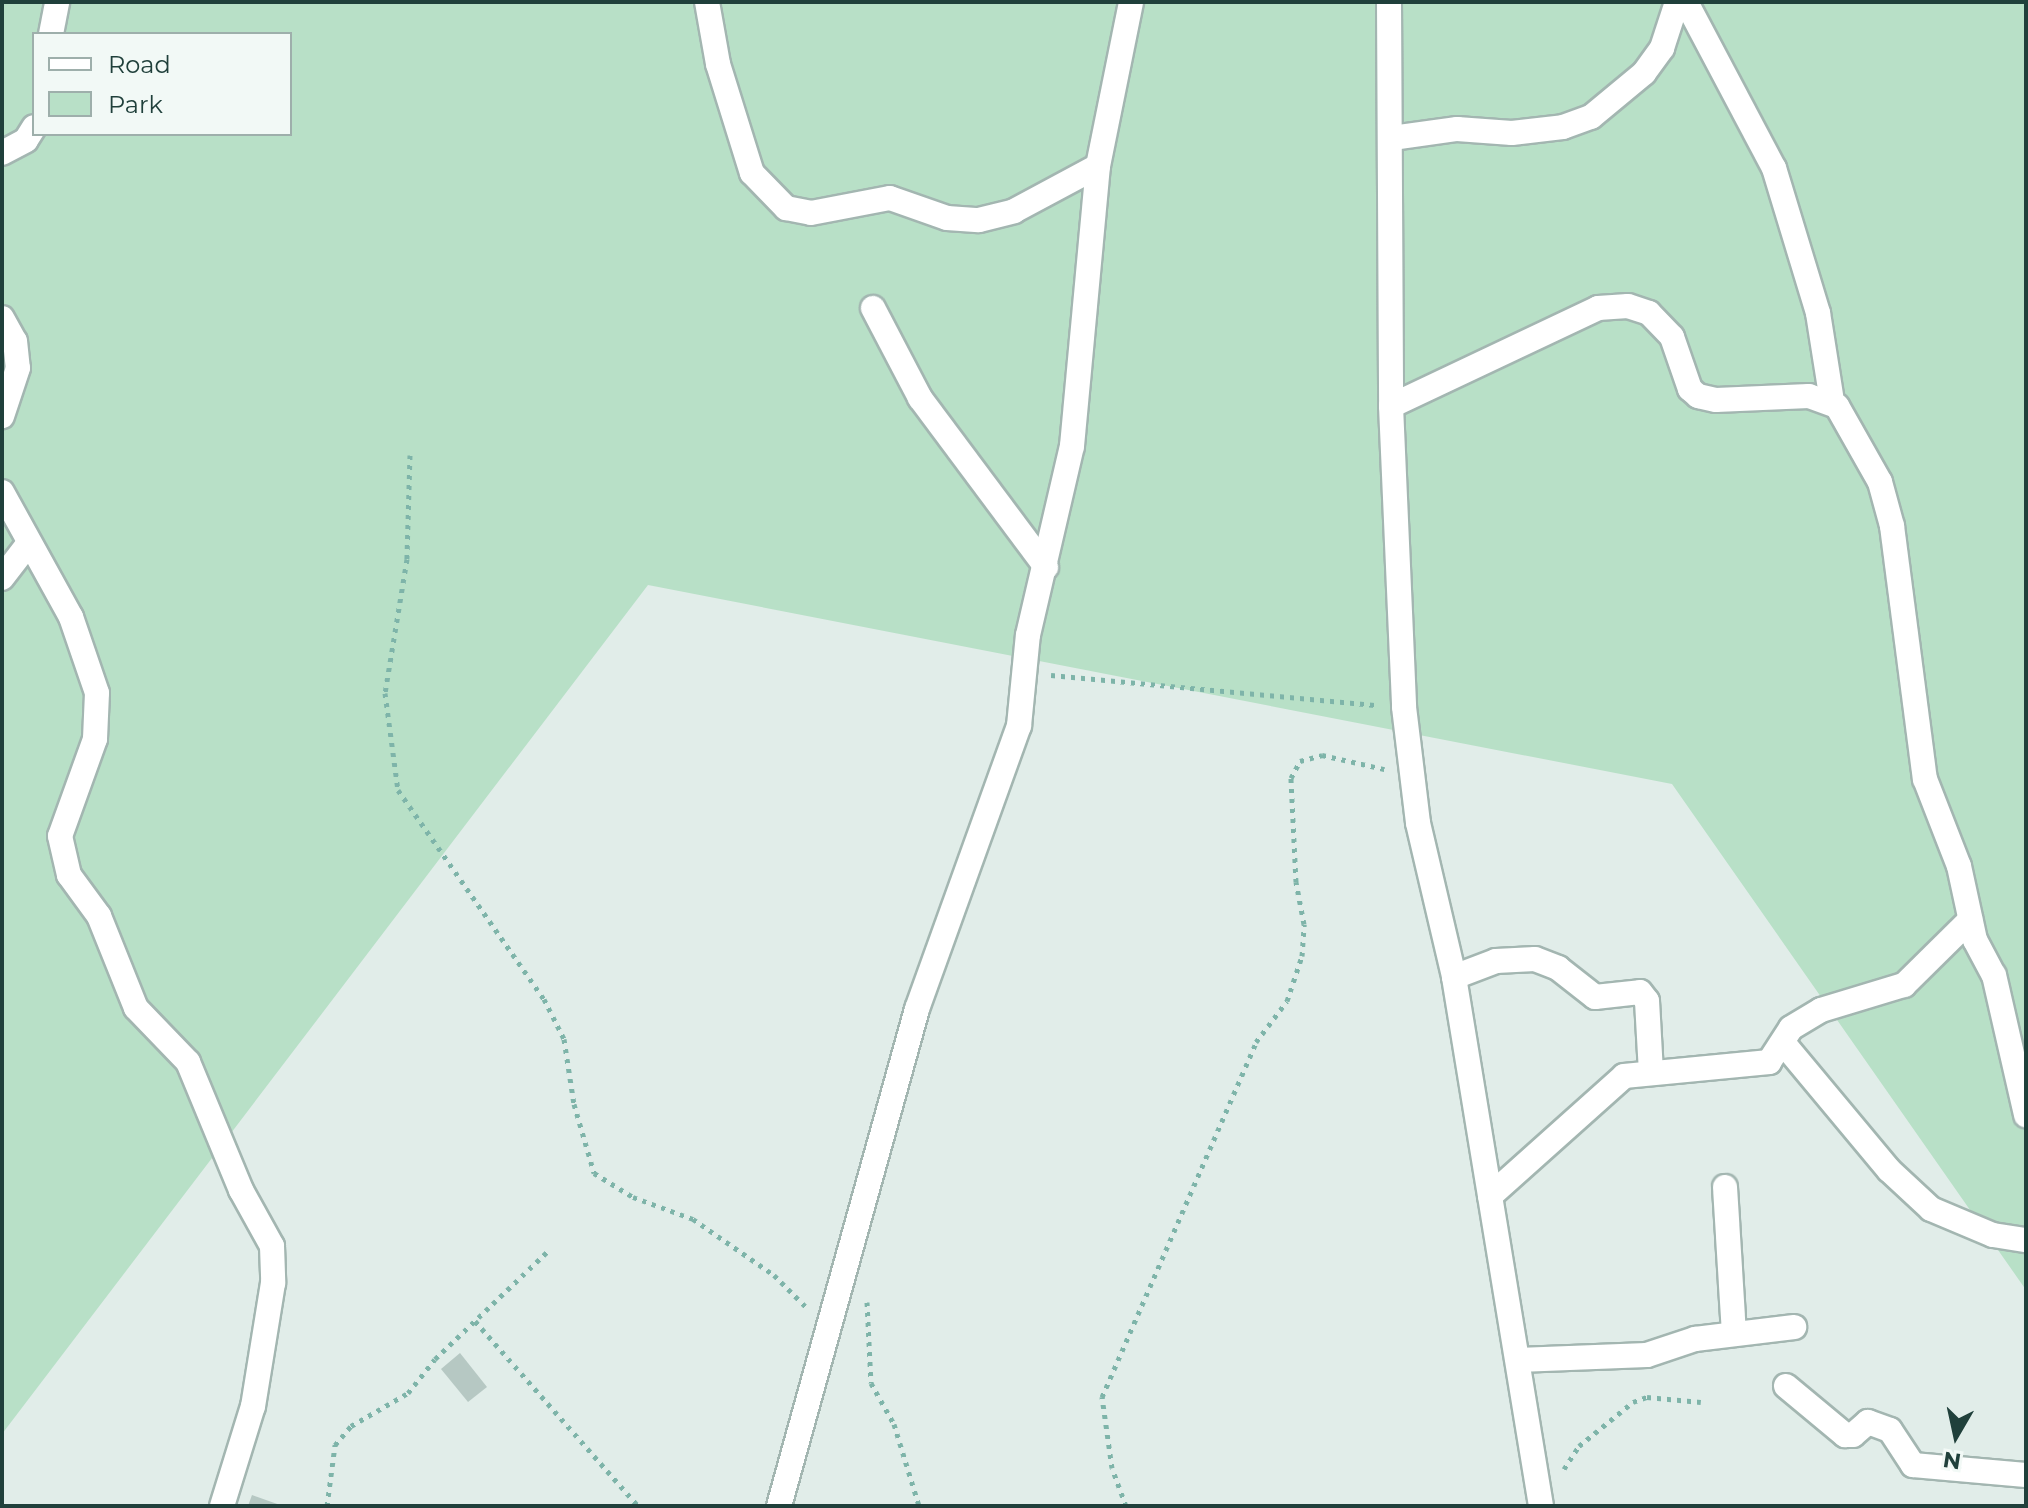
<!DOCTYPE html>
<style>
body{margin:0}
#map{position:relative;width:2028px;height:1508px;overflow:hidden;background:#e1ede9;font-family:Montserrat,sans-serif}
div>[style]{position:absolute}
[style*='--x']{left:calc(var(--x)*1px);top:calc(var(--y)*1px);width:calc(var(--w)*1px);rotate:calc(var(--a)*1deg)}
.green>*{inset:0;background:#b8e0c7}
.building>*{inset:0;background:#b6c8c3}
.path>*{height:5px;margin-top:-2.5px;transform-origin:0;background:repeating-linear-gradient(90deg,#7eb4a9 0 4px,transparent 0 10px)}
.roads{filter:drop-shadow(2px 0 #a3b6b1) drop-shadow(-2px 0 #a3b6b1) drop-shadow(0 2px #a3b6b1) drop-shadow(0 -2px #a3b6b1)}
.minor>*{height:24px;margin:-12px;padding:0 12px;transform-origin:12px;border-radius:12px;background:#fff}
span{translate:-50% -50%;white-space:nowrap;text-align:center;line-height:1.15;-webkit-text-stroke:7px #f2f9f6;paint-order:stroke}
.frame{position:absolute;inset:0;border:4px solid #20403b;pointer-events:none}
.legend{position:absolute;left:32px;top:32px;width:260px;height:104px;box-sizing:border-box;background:#f2f9f6;border:2px solid #9eafab;margin:0;padding:10px 14px;list-style:none;font-size:24px;color:#20403b}
.legend li{display:flex;align-items:center;gap:16px;height:40px}
.legend b{width:40px;border:2px solid #9eafab}
.north{position:absolute;left:1916px;top:1396px;width:80px;height:80px;-webkit-text-stroke:6px #f2f9f6;paint-order:stroke;rotate:189deg;font-size:22px;font-weight:700;line-height:32px;text-align:center;color:#20403b}
.north::after{content:'';display:block;margin:auto;width:28px;height:36px;background:#20403b;clip-path:polygon(50% 0,100% 100%,50% 72%,0 100%)}
</style>
<div id="map">
<div class="green">
<div style="clip-path:polygon(evenodd,2px 2px,2026px 2px,2026px 1290px,1672px 784px,648px 585px,2px 1434px,2px 2px,34px 34px,290px 34px,290px 134px,34px 134px,34px 34px)"></div>
</div>
<div class="building">
<div style="clip-path:polygon(460px 1353px,487px 1387px,468px 1402px,441px 1369px)"></div>
<div style="clip-path:polygon(252px 1495px,283px 1506px,248px 1506px)"></div>
</div>
<div class="path">
<div style="--x:410;--y:455;--w:104;--a:91.7"></div>
<div style="--x:407;--y:559;--w:136;--a:99.3"></div>
<div style="--x:385;--y:693;--w:98;--a:82.4"></div>
<div style="--x:398;--y:790;--w:255;--a:55.1"></div>
<div style="--x:544;--y:999;--w:45;--a:63.4"></div>
<div style="--x:564;--y:1039;--w:66;--a:81.3"></div>
<div style="--x:574;--y:1104;--w:72;--a:73.8"></div>
<div style="--x:594;--y:1173;--w:46;--a:31.6"></div>
<div style="--x:633;--y:1197;--w:64;--a:20.1"></div>
<div style="--x:693;--y:1219;--w:98;--a:34.7"></div>
<div style="--x:774;--y:1275;--w:45;--a:45"></div>
<div style="--x:1051;--y:675;--w:325;--a:5.3"></div>
<div style="--x:867;--y:1302;--w:81;--a:87.2"></div>
<div style="--x:871;--y:1383;--w:47;--a:60.7"></div>
<div style="--x:894;--y:1424;--w:86;--a:73"></div>
<div style="--x:475;--y:1321;--w:247;--a:48.6"></div>
<div style="--x:1564;--y:1469;--w:27;--a:-57"></div>
<div style="--x:1579;--y:1446;--w:70;--a:-39.2"></div>
<div style="--x:1633;--y:1402;--w:15;--a:-20"></div>
<div style="--x:1647;--y:1397;--w:54;--a:5.3"></div>
<div style="--x:327;--y:1506;--w:62;--a:-82.5"></div>
<div style="--x:335;--y:1445;--w:25;--a:-50"></div>
<div style="--x:351;--y:1426;--w:66;--a:-30.1"></div>
<div style="--x:408;--y:1393;--w:43;--a:-51.5"></div>
<div style="--x:435;--y:1359;--w:159;--a:-43.7"></div>
<div style="--x:1126;--y:1506;--w:40;--a:-110.2"></div>
<div style="--x:1112;--y:1468;--w:72;--a:-98"></div>
<div style="--x:1102;--y:1397;--w:387;--a:-66.5"></div>
<div style="--x:1256;--y:1042;--w:51;--a:-52.9"></div>
<div style="--x:1287;--y:1001;--w:47;--a:-71.6"></div>
<div style="--x:1302;--y:956;--w:32;--a:-86"></div>
<div style="--x:1304;--y:924;--w:43;--a:-100.8"></div>
<div style="--x:1296;--y:882;--w:104;--a:-92.8"></div>
<div style="--x:1291;--y:778;--w:19;--a:-62"></div>
<div style="--x:1300;--y:761;--w:23;--a:-15"></div>
<div style="--x:1322;--y:755;--w:64;--a:12.7"></div>
</div>
<div class="roads">
<div class="minor">
<div style="--x:707;--y:2;--w:63;--a:79.9"></div>
<div style="--x:718;--y:64;--w:114;--a:72.7"></div>
<div style="--x:752;--y:173;--w:49;--a:45.8"></div>
<div style="--x:786;--y:208;--w:25;--a:11"></div>
<div style="--x:811;--y:213;--w:80;--a:-10.8"></div>
<div style="--x:890;--y:198;--w:60;--a:19.3"></div>
<div style="--x:947;--y:218;--w:32;--a:4"></div>
<div style="--x:979;--y:220;--w:36;--a:-14"></div>
<div style="--x:1014;--y:211;--w:95;--a:-28.2"></div>
<div style="--x:1389;--y:2;--w:404;--a:89.7"></div>
<div style="--x:1391;--y:406;--w:301;--a:87.5"></div>
<div style="--x:1404;--y:707;--w:117;--a:83.1"></div>
<div style="--x:1418;--y:823;--w:158;--a:76.8"></div>
<div style="--x:1454;--y:977;--w:536;--a:80.66"></div>
<div style="--x:1686;--y:2;--w:188;--a:62.1"></div>
<div style="--x:1774;--y:168;--w:152;--a:73.1"></div>
<div style="--x:1818;--y:313;--w:89;--a:81"></div>
<div style="--x:51;--y:34;--w:33;--a:-79"></div>
<div style="--x:1392;--y:138;--w:66;--a:-7.9"></div>
<div style="--x:1457;--y:129;--w:55;--a:4.2"></div>
<div style="--x:1512;--y:133;--w:51;--a:-6.7"></div>
<div style="--x:1563;--y:127;--w:30;--a:-20"></div>
<div style="--x:1591;--y:117;--w:69;--a:-39.7"></div>
<div style="--x:1644;--y:73;--w:31;--a:-54"></div>
<div style="--x:1662;--y:48;--w:48;--a:-71.9"></div>
<div style="--x:2;--y:153;--w:27;--a:-28"></div>
<div style="--x:26;--y:140;--w:15;--a:-58"></div>
<div style="--x:873;--y:308;--w:102;--a:62.4"></div>
<div style="--x:920;--y:398;--w:211;--a:53.3"></div>
<div style="--x:2;--y:318;--w:26;--a:61"></div>
<div style="--x:15;--y:341;--w:27;--a:84"></div>
<div style="--x:18;--y:368;--w:51;--a:108.4"></div>
<div style="--x:1391;--y:406;--w:229;--a:-25.3"></div>
<div style="--x:1598;--y:308;--w:30;--a:-4"></div>
<div style="--x:1628;--y:306;--w:22;--a:18"></div>
<div style="--x:1649;--y:313;--w:33;--a:46"></div>
<div style="--x:1672;--y:337;--w:55;--a:70.9"></div>
<div style="--x:1690;--y:389;--w:11;--a:41"></div>
<div style="--x:1698;--y:396;--w:18;--a:13"></div>
<div style="--x:1716;--y:400;--w:93;--a:-2.5"></div>
<div style="--x:1809;--y:396;--w:30;--a:20"></div>
<div style="--x:1837;--y:406;--w:87;--a:60.5"></div>
<div style="--x:1880;--y:482;--w:46;--a:74.7"></div>
<div style="--x:1892;--y:526;--w:255;--a:82.6"></div>
<div style="--x:1925;--y:779;--w:93;--a:68.7"></div>
<div style="--x:1959;--y:866;--w:76;--a:77.8"></div>
<div style="--x:1975;--y:940;--w:40;--a:62"></div>
<div style="--x:1994;--y:975;--w:144;--a:77.1"></div>
<div style="--x:2;--y:492;--w:143;--a:61.1"></div>
<div style="--x:71;--y:617;--w:80;--a:71.1"></div>
<div style="--x:97;--y:693;--w:46;--a:92.5"></div>
<div style="--x:95;--y:739;--w:103;--a:109.8"></div>
<div style="--x:60;--y:836;--w:40;--a:77"></div>
<div style="--x:69;--y:875;--w:51;--a:53.8"></div>
<div style="--x:99;--y:916;--w:99;--a:68.1"></div>
<div style="--x:136;--y:1008;--w:75;--a:46.1"></div>
<div style="--x:188;--y:1062;--w:139;--a:67.5"></div>
<div style="--x:241;--y:1190;--w:64;--a:61"></div>
<div style="--x:272;--y:1246;--w:37;--a:88"></div>
<div style="--x:273;--y:1283;--w:125;--a:99.2"></div>
<div style="--x:253;--y:1406;--w:105;--a:107.2"></div>
<div style="--x:2;--y:578;--w:44;--a:-52.4"></div>
<div style="--x:1454;--y:977;--w:45;--a:-20.9"></div>
<div style="--x:1496;--y:961;--w:39;--a:-3"></div>
<div style="--x:1535;--y:959;--w:25;--a:21"></div>
<div style="--x:1558;--y:968;--w:47;--a:38.1"></div>
<div style="--x:1595;--y:997;--w:45;--a:-6.3"></div>
<div style="--x:1640;--y:992;--w:11;--a:52"></div>
<div style="--x:1647;--y:1001;--w:72;--a:86.8"></div>
<div style="--x:1784;--y:1044;--w:164;--a:50.2"></div>
<div style="--x:1889;--y:1170;--w:57;--a:42.9"></div>
<div style="--x:1931;--y:1209;--w:67;--a:22.8"></div>
<div style="--x:1993;--y:1235;--w:33;--a:9"></div>
<div style="--x:1725;--y:1187;--w:146;--a:86.5"></div>
<div style="--x:1490;--y:1196;--w:180;--a:-41.8"></div>
<div style="--x:1624;--y:1076;--w:146;--a:-5.5"></div>
<div style="--x:1769;--y:1062;--w:40;--a:-57.1"></div>
<div style="--x:1791;--y:1028;--w:35;--a:-31"></div>
<div style="--x:1821;--y:1010;--w:87;--a:-16.8"></div>
<div style="--x:1904;--y:985;--w:93;--a:-44.6"></div>
<div style="--x:1518;--y:1360;--w:129;--a:-2.2"></div>
<div style="--x:1647;--y:1355;--w:51;--a:-18.4"></div>
<div style="--x:1695;--y:1339;--w:100;--a:-6.9"></div>
<div style="--x:1786;--y:1386;--w:77;--a:39.7"></div>
<div style="--x:1845;--y:1435;--w:8;--a:0"></div>
<div style="--x:1853;--y:1435;--w:20;--a:-41"></div>
<div style="--x:1868;--y:1422;--w:23;--a:20"></div>
<div style="--x:1890;--y:1430;--w:42;--a:56.7"></div>
<div style="--x:1913;--y:1465;--w:113;--a:5.1"></div>
<div style="--x:779;--y:1506;--w:516;--a:-74.48"></div>
<div style="--x:917;--y:1009;--w:301;--a:-70.2"></div>
<div style="--x:1019;--y:726;--w:91;--a:-84.4"></div>
<div style="--x:1028;--y:635;--w:194;--a:-76.9"></div>
<div style="--x:1072;--y:446;--w:281;--a:-84.7"></div>
<div style="--x:1098;--y:166;--w:167;--a:-78.6"></div>
</div>
</div>
<div class="frame"></div>
<ul class="legend">
<li><b style="height:10px;background:#fff"></b>Road</li>
<li><b style="height:22px;background:#b8e0c7"></b>Park</li>
</ul>
<div class="north">N</div>
</div>
